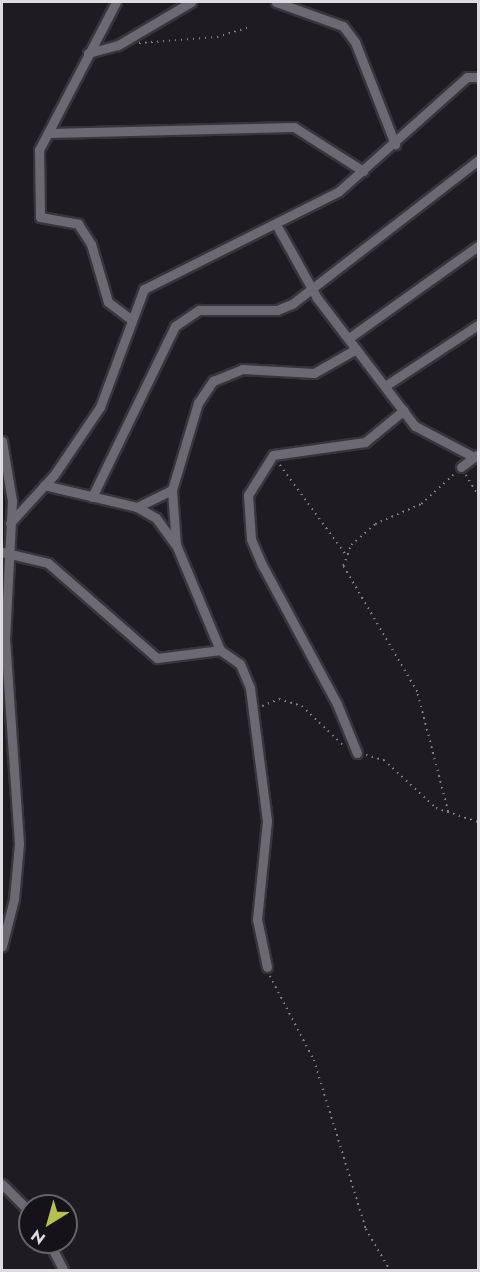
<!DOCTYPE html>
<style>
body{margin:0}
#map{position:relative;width:480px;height:1272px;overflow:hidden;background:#1e1b22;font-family:Jost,sans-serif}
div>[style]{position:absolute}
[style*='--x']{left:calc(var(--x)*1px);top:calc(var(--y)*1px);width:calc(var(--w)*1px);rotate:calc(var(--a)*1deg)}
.path>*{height:1.5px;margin-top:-0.75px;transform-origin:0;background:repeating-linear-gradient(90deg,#858288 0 1.5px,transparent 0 6px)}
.roads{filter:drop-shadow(2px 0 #37353a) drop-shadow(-2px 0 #37353a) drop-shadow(0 2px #37353a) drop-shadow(0 -2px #37353a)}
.minor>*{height:9px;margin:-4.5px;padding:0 4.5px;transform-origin:4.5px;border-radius:4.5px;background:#6d6972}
span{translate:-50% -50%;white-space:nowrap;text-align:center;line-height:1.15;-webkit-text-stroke:4.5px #151219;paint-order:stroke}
.frame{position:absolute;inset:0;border:3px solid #dfdce1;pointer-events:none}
.north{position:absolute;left:18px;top:1194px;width:60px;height:60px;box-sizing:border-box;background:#151219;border:2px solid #666369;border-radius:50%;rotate:217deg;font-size:16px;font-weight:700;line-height:24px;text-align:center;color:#dfdce1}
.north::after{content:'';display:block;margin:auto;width:21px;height:27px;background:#b4c24b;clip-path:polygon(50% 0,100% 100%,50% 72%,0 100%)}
</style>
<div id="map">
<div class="path">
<div style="--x:139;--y:43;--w:78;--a:-4.4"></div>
<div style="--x:217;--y:37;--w:34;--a:-17"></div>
<div style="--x:280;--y:465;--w:112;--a:53.7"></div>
<div style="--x:466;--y:475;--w:23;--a:59"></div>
<div style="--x:262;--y:706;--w:18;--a:-22"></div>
<div style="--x:279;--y:699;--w:24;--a:17"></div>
<div style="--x:302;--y:706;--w:59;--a:43.6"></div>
<div style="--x:366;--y:755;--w:19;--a:16"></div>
<div style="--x:384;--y:760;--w:71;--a:42.7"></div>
<div style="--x:436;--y:808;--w:44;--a:18.4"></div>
<div style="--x:448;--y:812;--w:124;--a:-104.5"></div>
<div style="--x:417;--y:692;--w:146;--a:-120.4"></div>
<div style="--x:343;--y:566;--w:22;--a:-69"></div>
<div style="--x:351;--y:545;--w:32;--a:-41"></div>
<div style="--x:375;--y:524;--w:50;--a:-23.5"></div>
<div style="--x:421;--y:504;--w:45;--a:-42.3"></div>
<div style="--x:270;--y:976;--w:95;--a:62.4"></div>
<div style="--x:314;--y:1060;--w:177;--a:72.9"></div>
<div style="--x:366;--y:1229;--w:48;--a:59.7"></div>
</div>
<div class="roads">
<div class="minor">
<div style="--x:116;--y:2;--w:167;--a:117.5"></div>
<div style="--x:39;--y:150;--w:67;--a:89.1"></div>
<div style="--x:40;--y:217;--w:39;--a:10"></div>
<div style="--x:78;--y:224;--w:24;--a:57"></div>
<div style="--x:91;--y:244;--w:60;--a:73.7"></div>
<div style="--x:108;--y:302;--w:26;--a:37"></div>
<div style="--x:276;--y:2;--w:71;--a:19.7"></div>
<div style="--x:343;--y:26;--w:20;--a:53"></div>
<div style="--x:355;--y:42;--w:110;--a:68.6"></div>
<div style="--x:88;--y:53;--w:31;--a:-15"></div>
<div style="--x:118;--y:45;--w:85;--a:-30.5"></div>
<div style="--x:49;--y:133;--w:245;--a:-1.4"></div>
<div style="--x:294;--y:127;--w:82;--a:32.5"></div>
<div style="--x:277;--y:226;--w:82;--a:60.9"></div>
<div style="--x:317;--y:298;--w:161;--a:52.6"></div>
<div style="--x:415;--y:426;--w:67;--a:27.7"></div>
<div style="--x:349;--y:338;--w:158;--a:-35.5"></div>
<div style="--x:385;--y:386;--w:111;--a:-33.3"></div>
<div style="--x:2;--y:441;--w:61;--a:80.5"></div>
<div style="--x:12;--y:501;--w:137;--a:92.9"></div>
<div style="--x:5;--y:638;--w:206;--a:86.1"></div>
<div style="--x:19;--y:844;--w:55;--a:95.2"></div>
<div style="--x:14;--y:899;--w:49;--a:104.3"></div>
<div style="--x:461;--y:467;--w:20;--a:-37"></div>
<div style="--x:44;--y:485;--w:96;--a:13.3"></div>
<div style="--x:137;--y:507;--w:39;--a:-26"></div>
<div style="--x:92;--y:497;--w:190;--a:-64.1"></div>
<div style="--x:175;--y:326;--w:29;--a:-34"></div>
<div style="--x:199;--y:310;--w:78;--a:0"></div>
<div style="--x:277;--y:310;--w:16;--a:-22"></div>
<div style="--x:292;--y:304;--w:235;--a:-37.7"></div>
<div style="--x:137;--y:507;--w:22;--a:30"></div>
<div style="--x:156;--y:518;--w:32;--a:54"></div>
<div style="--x:10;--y:523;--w:65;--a:-47.5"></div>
<div style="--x:54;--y:475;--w:82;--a:-55.9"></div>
<div style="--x:100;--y:407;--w:126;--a:-69.6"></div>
<div style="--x:144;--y:289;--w:217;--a:-26.6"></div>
<div style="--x:338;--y:192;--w:173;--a:-41.7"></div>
<div style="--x:467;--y:77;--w:11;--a:0"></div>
<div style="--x:2;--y:552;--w:47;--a:13.4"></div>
<div style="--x:48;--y:563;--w:145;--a:41.1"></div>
<div style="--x:157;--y:658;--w:64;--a:-7.2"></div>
<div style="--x:220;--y:650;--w:24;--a:35"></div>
<div style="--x:240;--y:664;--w:26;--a:67"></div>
<div style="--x:250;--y:688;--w:134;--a:82.7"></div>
<div style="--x:267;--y:821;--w:99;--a:95.8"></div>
<div style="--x:257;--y:919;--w:49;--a:78.2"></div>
<div style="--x:220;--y:650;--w:114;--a:-112.7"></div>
<div style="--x:176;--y:545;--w:55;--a:-94.2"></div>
<div style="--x:172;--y:490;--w:91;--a:-73.4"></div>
<div style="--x:198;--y:403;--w:27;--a:-56"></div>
<div style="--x:213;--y:381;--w:31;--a:-22"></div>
<div style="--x:242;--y:369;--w:72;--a:3.2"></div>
<div style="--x:314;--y:373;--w:48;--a:-29.7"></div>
<div style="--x:357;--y:753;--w:53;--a:-112.2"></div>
<div style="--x:337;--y:704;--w:158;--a:-118.3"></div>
<div style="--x:262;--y:565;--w:28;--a:-113"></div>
<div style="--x:251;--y:539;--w:44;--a:-93.9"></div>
<div style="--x:248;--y:495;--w:47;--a:-58"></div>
<div style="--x:273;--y:455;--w:93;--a:-8"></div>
<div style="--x:365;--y:442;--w:50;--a:-39.4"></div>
<div style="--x:2;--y:1184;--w:40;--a:45"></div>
<div style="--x:49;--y:1242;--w:31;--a:63"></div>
</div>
</div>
<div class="frame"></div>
<div class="north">N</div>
</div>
